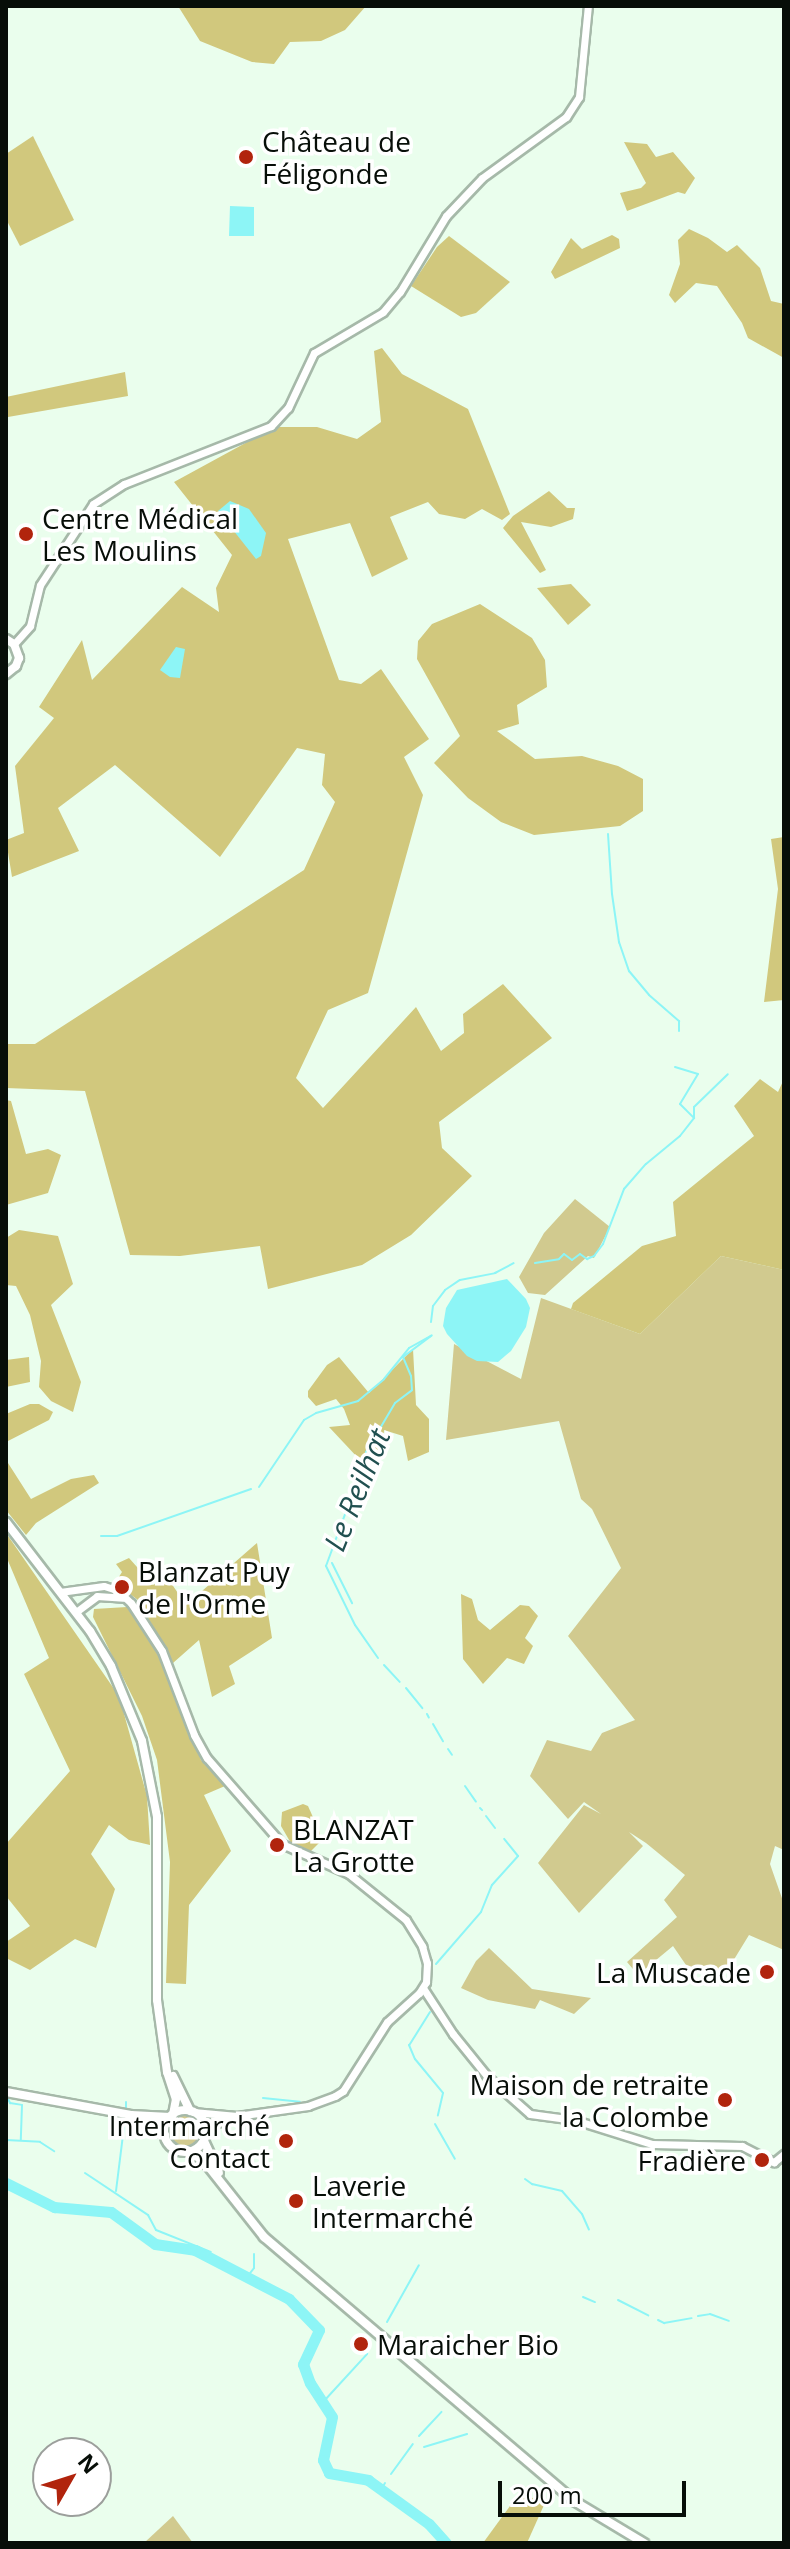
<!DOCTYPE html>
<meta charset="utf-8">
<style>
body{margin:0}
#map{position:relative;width:790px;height:2549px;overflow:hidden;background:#eafeed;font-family:"Open Sans",sans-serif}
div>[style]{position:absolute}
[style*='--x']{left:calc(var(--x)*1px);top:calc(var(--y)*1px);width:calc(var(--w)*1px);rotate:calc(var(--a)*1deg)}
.green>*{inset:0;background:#d1ca8f}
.round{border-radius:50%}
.forest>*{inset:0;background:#d1c87d}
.water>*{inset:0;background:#8df5f6}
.stream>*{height:2px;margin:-1px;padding:0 1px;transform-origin:1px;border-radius:1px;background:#8df5f6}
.river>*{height:11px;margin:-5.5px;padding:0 5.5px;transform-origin:5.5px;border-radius:5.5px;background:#8df5f6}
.roads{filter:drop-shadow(2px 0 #a6b9a9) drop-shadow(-2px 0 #a6b9a9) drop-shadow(0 2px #a6b9a9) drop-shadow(0 -2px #a6b9a9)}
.tertiary>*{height:7px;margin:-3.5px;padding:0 3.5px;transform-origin:3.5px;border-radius:3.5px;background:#fff}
.secondary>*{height:8px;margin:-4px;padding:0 4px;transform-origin:4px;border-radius:4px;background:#fff}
.secondary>.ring{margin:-4px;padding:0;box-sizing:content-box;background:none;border:8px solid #fff;border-radius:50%}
.dots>*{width:22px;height:22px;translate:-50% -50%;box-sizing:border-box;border:4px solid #fff;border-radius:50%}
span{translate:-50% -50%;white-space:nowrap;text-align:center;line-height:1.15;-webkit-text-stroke:7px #fff;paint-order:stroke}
.poi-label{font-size:28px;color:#070e08}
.left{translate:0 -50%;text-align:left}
.right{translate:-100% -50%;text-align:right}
.water-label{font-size:30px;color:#215050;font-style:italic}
.frame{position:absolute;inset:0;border:8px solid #070e08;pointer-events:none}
.north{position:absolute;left:32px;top:2437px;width:80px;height:80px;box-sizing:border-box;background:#fff;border:2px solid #9c9f9c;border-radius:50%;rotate:51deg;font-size:22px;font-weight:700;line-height:32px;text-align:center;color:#070e08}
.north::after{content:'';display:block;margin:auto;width:28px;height:36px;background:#b1240d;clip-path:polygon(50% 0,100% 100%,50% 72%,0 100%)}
.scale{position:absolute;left:498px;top:2481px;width:188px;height:36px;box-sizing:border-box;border:4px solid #070e08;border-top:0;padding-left:10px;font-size:24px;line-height:28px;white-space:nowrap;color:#070e08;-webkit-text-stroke:6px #fff;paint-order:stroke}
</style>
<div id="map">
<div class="green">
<div style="clip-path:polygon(575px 1199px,610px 1227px,594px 1258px,588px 1256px,545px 1295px,528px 1293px,519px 1277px,544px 1233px)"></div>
<div style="clip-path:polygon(721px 1256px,784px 1270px,784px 1850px,775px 1846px,770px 1864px,784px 1904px,784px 1950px,749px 1935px,719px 1984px,686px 1965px,673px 1946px,638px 1975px,627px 1962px,677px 1917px,664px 1900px,685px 1875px,646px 1843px,629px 1832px,643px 1846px,579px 1913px,538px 1863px,584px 1805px,601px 1814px,584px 1802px,568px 1819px,530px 1776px,547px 1740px,591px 1751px,602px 1733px,635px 1720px,568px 1636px,621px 1568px,592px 1509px,581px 1499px,559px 1421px,446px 1440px,454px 1344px,521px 1379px,541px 1298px,640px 1334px)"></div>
<div style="clip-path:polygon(489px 1948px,532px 1989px,591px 1998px,574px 2014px,540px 2000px,535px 2009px,488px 2000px,461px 1988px,476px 1961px)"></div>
<div class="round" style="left:170px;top:2115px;width:32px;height:32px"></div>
<div style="clip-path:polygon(173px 2516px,193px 2543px,144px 2543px)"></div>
</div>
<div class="forest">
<div style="clip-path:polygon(178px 6px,366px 6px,345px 30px,321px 41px,290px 42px,274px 64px,252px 62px,200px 41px)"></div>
<div style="clip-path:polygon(33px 136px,74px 220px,20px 246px,6px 219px,6px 154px)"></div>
<div style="clip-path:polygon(624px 142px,647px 144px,656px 157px,673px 152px,695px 178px,685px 194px,678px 192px,627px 211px,620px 193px,641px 188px,646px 183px)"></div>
<div style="clip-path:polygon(689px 229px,708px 238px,727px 252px,737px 245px,760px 268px,771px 301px,784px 304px,784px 358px,748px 338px,742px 323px,717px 286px,696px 283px,675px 303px,669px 295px,680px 264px,678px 240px)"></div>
<div style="clip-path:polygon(612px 235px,619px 239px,620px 248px,555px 279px,551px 272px,571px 238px,582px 249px)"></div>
<div style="clip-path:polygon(449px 236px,510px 282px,476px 313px,461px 317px,411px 286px,437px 247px)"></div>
<div style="clip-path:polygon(382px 348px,402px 374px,468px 409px,510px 514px,502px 520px,482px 509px,465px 519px,439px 514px,428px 502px,390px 517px,408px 559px,372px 577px,350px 523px,288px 539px,339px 680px,361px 684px,381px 669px,429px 739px,404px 757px,423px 795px,368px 993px,328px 1010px,296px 1078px,323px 1108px,416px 1007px,441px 1051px,464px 1033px,463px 1014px,503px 984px,552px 1038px,439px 1122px,442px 1148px,472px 1176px,411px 1235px,362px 1265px,268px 1289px,260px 1246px,180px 1256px,130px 1255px,85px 1091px,6px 1088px,6px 1044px,35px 1044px,304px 870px,335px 802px,322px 785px,325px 754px,297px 748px,220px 857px,115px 765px,58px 808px,79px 851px,12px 877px,6px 840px,24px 833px,15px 766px,54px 718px,39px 707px,82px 640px,92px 680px,182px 587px,219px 612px,216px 588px,232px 555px,174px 482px,275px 427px,317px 427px,357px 439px,381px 422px,374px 351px)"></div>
<div style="clip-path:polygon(125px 372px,128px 396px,8px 417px,6px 397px)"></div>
<div style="clip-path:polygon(549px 491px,567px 508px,575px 508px,573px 519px,551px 527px,521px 522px,546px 570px,540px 573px,503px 528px,513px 516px)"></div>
<div style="clip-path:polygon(571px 584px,591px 605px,568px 625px,537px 588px)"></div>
<div style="clip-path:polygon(480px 604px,532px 638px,545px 660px,547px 687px,517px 705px,519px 724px,497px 731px,535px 759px,582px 756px,618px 766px,643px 779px,643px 811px,620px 826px,534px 835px,501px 822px,468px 798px,434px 763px,460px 736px,417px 659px,418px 641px,432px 624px)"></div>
<div style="clip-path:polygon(784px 837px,784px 1000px,764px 1002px,778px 889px,771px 839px)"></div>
<div style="clip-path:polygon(760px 1079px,778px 1092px,784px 1079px,784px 1270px,721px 1256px,640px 1334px,571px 1309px,573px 1303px,642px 1246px,676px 1236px,673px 1202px,754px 1136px,734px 1106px)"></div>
<div style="clip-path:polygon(6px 1100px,11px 1101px,26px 1154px,48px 1149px,61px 1155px,48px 1193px,6px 1205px)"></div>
<div style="clip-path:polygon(19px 1230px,58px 1236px,73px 1284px,51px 1305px,81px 1382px,73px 1412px,51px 1401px,39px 1387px,41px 1361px,30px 1315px,16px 1286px,6px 1285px,6px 1238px)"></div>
<div style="clip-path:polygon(413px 1349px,416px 1405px,429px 1419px,429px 1452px,408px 1461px,403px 1436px,384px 1430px,382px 1455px,359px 1459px,329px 1427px,350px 1425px,344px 1409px,336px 1399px,316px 1406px,308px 1397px,308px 1391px,327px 1365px,339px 1357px,369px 1393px)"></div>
<div style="clip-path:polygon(29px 1357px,30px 1382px,6px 1387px,6px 1360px)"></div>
<div style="clip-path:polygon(30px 1404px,39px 1404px,53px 1412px,49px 1420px,8px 1441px,8px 1463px,31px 1499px,71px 1479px,94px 1475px,99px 1483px,36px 1523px,26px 1535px,6px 1510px,6px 1414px)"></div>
<div style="clip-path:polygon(6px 1533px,119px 1696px,147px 1796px,150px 1845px,129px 1840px,109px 1825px,91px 1854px,115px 1889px,96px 1948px,75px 1939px,30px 1970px,6px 1958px,6px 1942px,30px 1926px,6px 1896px,6px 1844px,70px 1771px,24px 1674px,49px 1658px,6px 1556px)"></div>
<div style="clip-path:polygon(257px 1543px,272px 1638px,229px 1666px,235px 1684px,212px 1697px,199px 1640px,173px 1663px,138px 1600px,115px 1583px,122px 1572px,116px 1564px,129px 1558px,153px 1585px,167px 1577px,186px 1605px)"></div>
<div style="clip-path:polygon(461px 1594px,472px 1599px,478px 1620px,490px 1630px,520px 1605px,529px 1606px,538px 1616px,525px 1638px,533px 1646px,524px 1664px,507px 1658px,483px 1684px,463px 1659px)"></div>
<div style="clip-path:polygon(127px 1607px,159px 1651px,201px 1760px,225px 1786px,204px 1795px,231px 1851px,189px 1905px,186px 1984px,166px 1983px,170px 1862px,157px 1760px,142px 1716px,93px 1617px,94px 1609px)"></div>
<div style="clip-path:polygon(303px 1804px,308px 1806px,320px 1833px,320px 1842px,309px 1853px,292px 1845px,281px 1826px,282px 1812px)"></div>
<div style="clip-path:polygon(521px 2491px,544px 2505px,527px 2543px,483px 2543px)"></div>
</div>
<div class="water">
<div style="clip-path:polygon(230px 206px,254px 207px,254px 236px,229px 236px)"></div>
<div style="clip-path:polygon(230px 501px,249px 509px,266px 533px,261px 556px,256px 559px,218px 511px)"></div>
<div style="clip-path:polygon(176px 647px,185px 649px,180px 678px,170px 677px,160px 670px)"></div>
<div style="clip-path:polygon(507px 1279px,526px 1299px,530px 1308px,526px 1327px,511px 1351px,498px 1362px,477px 1361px,467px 1356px,447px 1334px,443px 1326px,446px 1308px,457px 1290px)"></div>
</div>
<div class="stream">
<div style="--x:608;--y:834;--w:60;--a:86.2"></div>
<div style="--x:612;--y:894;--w:49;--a:81.7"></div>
<div style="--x:619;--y:942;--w:31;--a:71"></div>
<div style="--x:629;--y:971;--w:31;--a:50"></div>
<div style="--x:649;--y:995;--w:40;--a:41"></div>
<div style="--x:679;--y:1021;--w:10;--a:90"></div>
<div style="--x:675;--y:1067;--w:24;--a:17"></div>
<div style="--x:698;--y:1074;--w:35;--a:121"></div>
<div style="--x:680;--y:1104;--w:20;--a:45"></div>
<div style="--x:535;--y:1263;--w:24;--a:-9"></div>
<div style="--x:559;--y:1259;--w:7;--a:-45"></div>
<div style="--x:564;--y:1254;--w:10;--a:37"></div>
<div style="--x:572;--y:1260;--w:10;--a:-37"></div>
<div style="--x:580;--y:1254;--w:9;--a:36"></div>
<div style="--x:587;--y:1259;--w:8;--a:-23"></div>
<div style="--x:594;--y:1256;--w:15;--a:-53"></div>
<div style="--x:603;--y:1244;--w:59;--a:-69.1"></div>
<div style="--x:624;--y:1189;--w:33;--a:-49"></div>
<div style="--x:646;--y:1164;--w:44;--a:-39.5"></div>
<div style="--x:680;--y:1136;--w:23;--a:-52"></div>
<div style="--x:694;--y:1118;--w:11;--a:-90"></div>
<div style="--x:694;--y:1107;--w:47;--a:-44.1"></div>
<div style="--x:431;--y:1322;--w:16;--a:-83"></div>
<div style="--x:433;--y:1306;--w:20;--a:-53"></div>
<div style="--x:445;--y:1290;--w:18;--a:-34"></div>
<div style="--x:460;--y:1280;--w:36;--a:-11"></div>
<div style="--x:495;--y:1273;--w:21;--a:-28"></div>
<div style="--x:259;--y:1487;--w:81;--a:-56.1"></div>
<div style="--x:304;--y:1420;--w:14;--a:-30"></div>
<div style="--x:316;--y:1413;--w:44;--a:-15.9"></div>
<div style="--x:358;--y:1401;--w:34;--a:-40"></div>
<div style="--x:384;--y:1379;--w:40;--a:-51"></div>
<div style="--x:409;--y:1348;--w:25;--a:-29"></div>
<div style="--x:101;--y:1536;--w:16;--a:0"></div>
<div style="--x:117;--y:1536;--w:142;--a:-19.3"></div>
<div style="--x:332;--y:1563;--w:45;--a:63.4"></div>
<div style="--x:378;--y:1658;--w:40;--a:-124.9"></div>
<div style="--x:355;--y:1625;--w:66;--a:-116.2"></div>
<div style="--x:326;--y:1566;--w:84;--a:-69.8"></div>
<div style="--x:355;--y:1487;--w:11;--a:-52"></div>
<div style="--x:362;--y:1478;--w:26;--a:-81"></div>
<div style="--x:366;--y:1452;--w:57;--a:-59.4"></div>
<div style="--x:395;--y:1403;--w:21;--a:-37"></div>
<div style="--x:412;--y:1390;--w:14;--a:-94"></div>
<div style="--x:411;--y:1376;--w:21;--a:-113"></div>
<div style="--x:403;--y:1357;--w:36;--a:-37"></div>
<div style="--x:384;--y:1665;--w:23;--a:47"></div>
<div style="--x:406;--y:1688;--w:26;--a:51"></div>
<div style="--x:427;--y:1714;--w:4;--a:63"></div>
<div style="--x:433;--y:1724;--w:20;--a:60"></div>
<div style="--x:448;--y:1749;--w:7;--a:56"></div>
<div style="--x:465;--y:1786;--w:19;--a:55"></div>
<div style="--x:480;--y:1808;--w:3;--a:45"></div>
<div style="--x:486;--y:1816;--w:15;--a:53"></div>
<div style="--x:436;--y:1964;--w:69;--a:-49.1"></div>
<div style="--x:481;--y:1912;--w:29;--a:-68"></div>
<div style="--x:492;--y:1885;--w:39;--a:-48"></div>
<div style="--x:518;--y:1856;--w:22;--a:-129"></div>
<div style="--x:430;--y:2012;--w:39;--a:122"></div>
<div style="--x:409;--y:2045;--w:15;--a:67"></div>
<div style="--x:415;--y:2059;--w:44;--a:50.5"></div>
<div style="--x:443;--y:2093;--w:23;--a:103"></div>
<div style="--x:7;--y:2097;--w:7;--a:63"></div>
<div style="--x:10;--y:2103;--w:12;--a:9"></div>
<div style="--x:22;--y:2105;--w:35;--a:92"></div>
<div style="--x:263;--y:2098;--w:37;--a:6"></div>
<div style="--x:126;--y:2108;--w:6;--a:-90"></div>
<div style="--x:435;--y:2124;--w:40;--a:60.3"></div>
<div style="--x:6;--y:2140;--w:34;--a:3"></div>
<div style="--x:40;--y:2142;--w:17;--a:33"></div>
<div style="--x:85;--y:2173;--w:76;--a:33.7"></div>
<div style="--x:148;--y:2215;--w:17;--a:62"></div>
<div style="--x:156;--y:2230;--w:59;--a:21.8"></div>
<div style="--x:525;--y:2179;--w:9;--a:36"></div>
<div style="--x:532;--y:2184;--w:31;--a:13"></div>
<div style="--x:562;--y:2191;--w:30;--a:49"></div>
<div style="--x:582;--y:2214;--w:17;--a:66"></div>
<div style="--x:116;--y:2191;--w:73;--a:-82.9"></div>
<div style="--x:247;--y:2277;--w:11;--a:-52"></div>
<div style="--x:254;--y:2268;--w:14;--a:-90"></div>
<div style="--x:583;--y:2297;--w:13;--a:23"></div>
<div style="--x:618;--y:2300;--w:34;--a:27"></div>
<div style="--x:698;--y:2316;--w:12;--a:-9"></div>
<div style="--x:710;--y:2314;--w:20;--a:20"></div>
<div style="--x:658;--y:2320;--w:7;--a:27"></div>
<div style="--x:664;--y:2323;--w:28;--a:-10"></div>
<div style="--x:387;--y:2322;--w:65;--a:-60.7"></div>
<div style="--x:324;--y:2401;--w:64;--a:-47.5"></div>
<div style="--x:419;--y:2436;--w:33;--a:-47"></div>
<div style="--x:424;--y:2447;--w:45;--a:-16.8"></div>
<div style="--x:391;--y:2474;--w:37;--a:-54"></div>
<div style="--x:385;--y:2483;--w:6;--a:121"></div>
<div style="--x:382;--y:2488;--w:9;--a:27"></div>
<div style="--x:390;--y:2492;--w:4;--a:124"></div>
</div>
<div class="river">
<div style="--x:6;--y:2183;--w:54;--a:26.6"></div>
<div style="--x:54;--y:2207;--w:57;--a:5"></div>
<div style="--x:111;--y:2212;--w:54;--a:36"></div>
<div style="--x:155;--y:2244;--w:40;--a:8.5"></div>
<div style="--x:195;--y:2250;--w:106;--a:27.5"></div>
<div style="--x:289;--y:2299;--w:43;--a:45.9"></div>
<div style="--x:319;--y:2330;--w:38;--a:115"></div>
<div style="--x:303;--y:2364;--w:20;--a:70"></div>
<div style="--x:310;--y:2383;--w:40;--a:57.1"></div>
<div style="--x:332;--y:2417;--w:44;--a:101.8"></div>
<div style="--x:323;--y:2460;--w:14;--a:65"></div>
<div style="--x:329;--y:2473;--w:40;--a:10"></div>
<div style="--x:368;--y:2480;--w:75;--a:35.8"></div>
<div style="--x:429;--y:2524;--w:25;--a:48"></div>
</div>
<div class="roads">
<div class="tertiary">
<div style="--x:14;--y:644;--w:24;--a:-48"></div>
<div style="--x:30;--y:626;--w:42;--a:-76.3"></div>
<div style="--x:40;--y:585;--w:97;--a:-56.8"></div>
<div style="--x:93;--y:504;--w:37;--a:-33"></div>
<div style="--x:124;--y:484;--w:158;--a:-21.5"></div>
<div style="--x:271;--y:426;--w:25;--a:-47"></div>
<div style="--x:288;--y:408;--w:61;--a:-64.7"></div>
<div style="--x:314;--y:353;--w:80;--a:-30.7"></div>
<div style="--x:383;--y:312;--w:26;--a:-50"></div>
<div style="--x:400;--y:292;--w:89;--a:-58.8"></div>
<div style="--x:446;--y:216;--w:52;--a:-46.5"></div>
<div style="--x:482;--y:178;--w:104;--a:-36"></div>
<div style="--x:566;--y:117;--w:24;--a:-57"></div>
<div style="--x:579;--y:97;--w:91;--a:-84.4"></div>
<div style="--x:60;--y:1592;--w:44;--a:-7.8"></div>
<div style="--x:104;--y:1586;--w:14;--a:17"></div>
<div style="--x:117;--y:1590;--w:19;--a:43"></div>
<div style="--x:131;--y:1603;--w:57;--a:57.1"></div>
<div style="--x:162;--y:1651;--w:90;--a:69.1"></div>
<div style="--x:194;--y:1735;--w:26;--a:61"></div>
<div style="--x:207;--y:1758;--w:114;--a:48.9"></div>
<div style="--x:282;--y:1844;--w:73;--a:24.1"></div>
<div style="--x:349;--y:1874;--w:73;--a:38.9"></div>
<div style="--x:406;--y:1920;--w:31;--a:58"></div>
<div style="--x:422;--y:1946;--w:18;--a:74"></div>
<div style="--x:427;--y:1963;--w:19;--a:93"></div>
<div style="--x:426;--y:1982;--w:13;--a:122"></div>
<div style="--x:419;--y:1993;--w:43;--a:137.8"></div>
<div style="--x:387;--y:2022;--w:82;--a:122.5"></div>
<div style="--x:343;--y:2091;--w:9;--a:148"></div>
<div style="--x:335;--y:2096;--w:29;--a:160"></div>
<div style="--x:308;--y:2106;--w:72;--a:172"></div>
<div style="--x:237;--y:2116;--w:44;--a:-174.8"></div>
<div style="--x:76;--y:1612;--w:26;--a:-37"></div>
<div style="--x:97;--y:1596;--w:26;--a:4"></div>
<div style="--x:423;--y:1988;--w:55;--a:56.9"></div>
<div style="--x:453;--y:2034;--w:54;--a:51"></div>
<div style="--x:487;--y:2076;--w:57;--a:41.5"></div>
<div style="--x:530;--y:2114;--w:45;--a:7.6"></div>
<div style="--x:575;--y:2120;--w:81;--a:17.3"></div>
<div style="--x:652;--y:2144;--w:90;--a:1.3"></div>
<div style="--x:742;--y:2146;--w:36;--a:27"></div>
<div style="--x:774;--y:2162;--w:13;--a:-39"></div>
<div style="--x:206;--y:2135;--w:14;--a:-51"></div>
<div style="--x:215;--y:2124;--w:19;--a:-21"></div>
</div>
<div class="secondary">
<div style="--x:6;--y:639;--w:9;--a:32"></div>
<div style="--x:14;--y:644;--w:15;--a:70"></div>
<div style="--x:19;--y:658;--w:9;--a:111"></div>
<div style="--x:16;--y:666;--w:13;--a:141"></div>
<div style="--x:6;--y:1522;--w:138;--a:52.4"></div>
<div style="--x:90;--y:1631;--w:41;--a:59"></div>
<div style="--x:111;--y:1666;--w:81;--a:67.5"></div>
<div style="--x:142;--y:1741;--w:77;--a:78.8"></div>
<div style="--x:157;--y:1817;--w:183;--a:90"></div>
<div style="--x:157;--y:2000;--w:73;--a:82.1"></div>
<div style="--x:167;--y:2072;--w:28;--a:72"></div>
<div style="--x:176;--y:2099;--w:16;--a:101"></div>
<div style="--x:173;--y:2076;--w:39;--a:64"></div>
<div style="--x:6;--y:2092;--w:127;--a:10.4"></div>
<div style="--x:131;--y:2115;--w:39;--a:3"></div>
<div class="ring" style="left:164px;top:2110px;width:34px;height:34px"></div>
<div style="--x:135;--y:2117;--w:35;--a:31"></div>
<div style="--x:204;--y:2141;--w:35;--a:65"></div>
<div style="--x:189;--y:2152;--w:17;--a:31"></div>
<div style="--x:204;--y:2161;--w:97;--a:51.7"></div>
<div style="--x:264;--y:2237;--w:407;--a:40.4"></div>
<div style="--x:574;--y:2501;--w:82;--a:31"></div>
</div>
</div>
<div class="dots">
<div style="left:246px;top:157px;background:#b1240d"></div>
<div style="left:26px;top:534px;background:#b1240d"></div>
<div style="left:122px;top:1587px;background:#b1240d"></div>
<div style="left:277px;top:1845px;background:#b1240d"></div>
<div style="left:767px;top:1972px;background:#b1240d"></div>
<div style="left:725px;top:2100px;background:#b1240d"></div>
<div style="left:286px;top:2141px;background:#b1240d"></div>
<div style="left:762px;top:2160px;background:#b1240d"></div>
<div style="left:296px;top:2201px;background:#b1240d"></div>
<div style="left:361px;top:2344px;background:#b1240d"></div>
</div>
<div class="poi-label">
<span class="left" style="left:262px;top:157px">Château de<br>Féligonde</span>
<span class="left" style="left:42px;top:534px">Centre Médical<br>Les Moulins</span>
<span class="left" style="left:138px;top:1587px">Blanzat Puy<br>de l'Orme</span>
<span class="left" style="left:293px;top:1845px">BLANZAT<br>La Grotte</span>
<span class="right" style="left:751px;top:1972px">La Muscade</span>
<span class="right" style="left:709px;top:2100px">Maison de retraite<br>la Colombe</span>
<span class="right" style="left:270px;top:2141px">Intermarché<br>Contact</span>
<span class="right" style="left:746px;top:2160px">Fradière</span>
<span class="left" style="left:312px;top:2201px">Laverie<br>Intermarché</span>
<span class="left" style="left:377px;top:2344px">Maraicher Bio</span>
</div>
<div class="water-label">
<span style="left:357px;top:1490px;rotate:-68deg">Le Reilhat</span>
</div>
<div class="frame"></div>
<div class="north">N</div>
<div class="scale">200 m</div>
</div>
